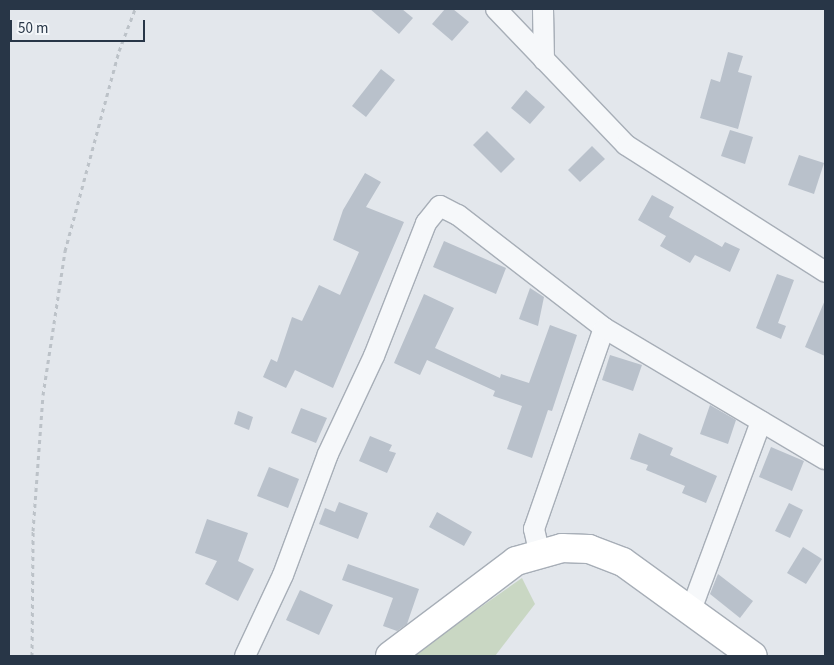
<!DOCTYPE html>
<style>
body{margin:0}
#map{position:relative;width:834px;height:665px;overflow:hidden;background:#e3e7ec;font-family:"Source Sans 3",sans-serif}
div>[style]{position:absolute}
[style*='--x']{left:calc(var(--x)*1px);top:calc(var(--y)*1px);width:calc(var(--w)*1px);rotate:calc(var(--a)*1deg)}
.green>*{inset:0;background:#c9d7c3}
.building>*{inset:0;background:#b9c1cb}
.path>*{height:3px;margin-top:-1.5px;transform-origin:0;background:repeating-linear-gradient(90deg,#bcc2c8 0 4px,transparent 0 8px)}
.roads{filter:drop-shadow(1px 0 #a7aeb7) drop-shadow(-1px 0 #a7aeb7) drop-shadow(0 1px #a7aeb7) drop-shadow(0 -1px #a7aeb7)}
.street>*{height:20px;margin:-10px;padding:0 10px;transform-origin:10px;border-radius:10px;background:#f6f8fa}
.secondary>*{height:28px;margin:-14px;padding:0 14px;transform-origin:14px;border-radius:14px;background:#fff}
span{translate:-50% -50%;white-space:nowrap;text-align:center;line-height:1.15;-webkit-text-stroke:4.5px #f3f6f9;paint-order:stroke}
.frame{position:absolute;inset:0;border:10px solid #283647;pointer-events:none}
.scale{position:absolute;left:10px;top:20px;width:135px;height:22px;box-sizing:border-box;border:2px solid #283647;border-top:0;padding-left:6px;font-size:15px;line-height:18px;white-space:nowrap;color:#283647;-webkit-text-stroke:4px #f3f6f9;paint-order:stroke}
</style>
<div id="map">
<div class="green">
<div style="clip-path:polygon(522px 578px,535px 604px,495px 656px,411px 656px)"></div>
</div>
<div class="building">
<div style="clip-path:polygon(370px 9px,402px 9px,413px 18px,399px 34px)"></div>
<div style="clip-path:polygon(445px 9px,453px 9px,469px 22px,452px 41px,432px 24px)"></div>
<div style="clip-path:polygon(728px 52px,743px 56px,738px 72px,752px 76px,738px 129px,700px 118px,711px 79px,720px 82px)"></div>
<div style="clip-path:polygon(381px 69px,395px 80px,366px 117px,352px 106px)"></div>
<div style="clip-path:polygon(526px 90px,545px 107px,530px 124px,511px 108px)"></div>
<div style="clip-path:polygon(730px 130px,753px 137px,745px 164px,721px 156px)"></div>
<div style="clip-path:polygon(487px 131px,515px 159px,501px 173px,473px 145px)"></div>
<div style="clip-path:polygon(592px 146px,605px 159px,580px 182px,568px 170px)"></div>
<div style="clip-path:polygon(799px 155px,824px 163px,814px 194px,788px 185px)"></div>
<div style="clip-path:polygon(365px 173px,381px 182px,366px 207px,404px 222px,333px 388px,295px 370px,286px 388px,263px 377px,271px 359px,277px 362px,292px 317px,302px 321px,319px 285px,340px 295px,359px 252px,333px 240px,343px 210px)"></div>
<div style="clip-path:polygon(652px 195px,674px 207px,669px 217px,722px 247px,725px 242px,740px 249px,730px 272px,695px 255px,690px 263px,660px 246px,666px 236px,638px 220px)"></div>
<div style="clip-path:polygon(444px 241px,506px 268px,496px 294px,433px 267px)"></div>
<div style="clip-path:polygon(777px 274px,794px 280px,778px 323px,786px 326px,781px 339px,756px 328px)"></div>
<div style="clip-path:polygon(530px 288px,544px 297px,538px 326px,519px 319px)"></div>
<div style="clip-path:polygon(424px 294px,454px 308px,435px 348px,500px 378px,501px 374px,529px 383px,550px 325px,577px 335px,552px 411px,548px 410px,532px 458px,507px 449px,522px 406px,493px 396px,495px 391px,427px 360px,420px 375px,394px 363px)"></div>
<div style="clip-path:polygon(825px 300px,825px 356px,805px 347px)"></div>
<div style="clip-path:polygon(610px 355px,642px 365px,633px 391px,602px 380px)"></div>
<div style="clip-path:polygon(710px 405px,736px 420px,728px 444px,700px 434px)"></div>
<div style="clip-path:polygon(301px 408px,327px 418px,316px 443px,291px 433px)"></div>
<div style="clip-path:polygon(238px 411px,253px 417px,249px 430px,234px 424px)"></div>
<div style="clip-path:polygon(639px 433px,673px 448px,670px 455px,717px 476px,706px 503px,682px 493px,685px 486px,646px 470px,648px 465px,630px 459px)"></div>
<div style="clip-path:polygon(370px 436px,392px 445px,389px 451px,396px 453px,387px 473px,359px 461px)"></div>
<div style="clip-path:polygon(771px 447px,804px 461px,792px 491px,759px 477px)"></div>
<div style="clip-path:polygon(269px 467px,299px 479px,288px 508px,257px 496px)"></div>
<div style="clip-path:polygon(339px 502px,368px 513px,358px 539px,319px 524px,325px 508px,335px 512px)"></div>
<div style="clip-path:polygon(789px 503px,803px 510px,790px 538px,775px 531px)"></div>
<div style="clip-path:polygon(437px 512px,472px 532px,464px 546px,429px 527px)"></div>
<div style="clip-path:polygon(207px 519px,248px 533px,238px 561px,254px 569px,238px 601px,205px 584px,217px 561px,195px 553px)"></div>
<div style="clip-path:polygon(803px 547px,822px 559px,806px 584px,787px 573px)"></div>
<div style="clip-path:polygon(348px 564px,419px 589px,407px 624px,397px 631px,383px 626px,393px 598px,342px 580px)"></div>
<div style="clip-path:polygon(718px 574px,753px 601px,740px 618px,710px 594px)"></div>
<div style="clip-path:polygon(300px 590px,333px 605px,319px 635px,286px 620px)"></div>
</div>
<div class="path">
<div style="--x:32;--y:656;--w:125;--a:-89.5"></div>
<div style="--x:33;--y:531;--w:136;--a:-85.8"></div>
<div style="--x:43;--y:395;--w:146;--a:-81.3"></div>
<div style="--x:65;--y:251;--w:207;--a:-74.9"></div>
<div style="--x:119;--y:51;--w:45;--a:-69.1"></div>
</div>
<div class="roads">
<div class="street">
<div style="--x:496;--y:9;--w:188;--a:46.3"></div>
<div style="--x:626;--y:145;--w:236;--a:32.5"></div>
<div style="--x:543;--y:9;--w:51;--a:88.9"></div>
<div style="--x:540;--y:555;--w:27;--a:-103"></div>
<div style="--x:534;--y:529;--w:213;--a:-70.8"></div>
<div style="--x:691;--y:610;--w:201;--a:-69.6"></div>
<div style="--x:245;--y:656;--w:89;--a:-64.9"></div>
<div style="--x:283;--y:575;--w:129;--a:-69.6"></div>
<div style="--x:328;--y:454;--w:108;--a:-64.9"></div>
<div style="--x:374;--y:356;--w:143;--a:-68.6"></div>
<div style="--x:426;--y:223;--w:22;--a:-51"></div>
<div style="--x:440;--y:206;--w:20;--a:27"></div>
<div style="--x:458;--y:215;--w:185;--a:37.7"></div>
<div style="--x:604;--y:328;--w:257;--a:30.7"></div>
</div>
<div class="secondary">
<div style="--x:390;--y:656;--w:158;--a:-37"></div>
<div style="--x:516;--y:561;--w:48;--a:-15.8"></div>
<div style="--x:562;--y:548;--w:27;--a:2"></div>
<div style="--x:589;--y:549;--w:36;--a:21"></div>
<div style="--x:623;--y:562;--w:160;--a:35.9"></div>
</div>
</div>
<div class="frame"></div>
<div class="scale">50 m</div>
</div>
